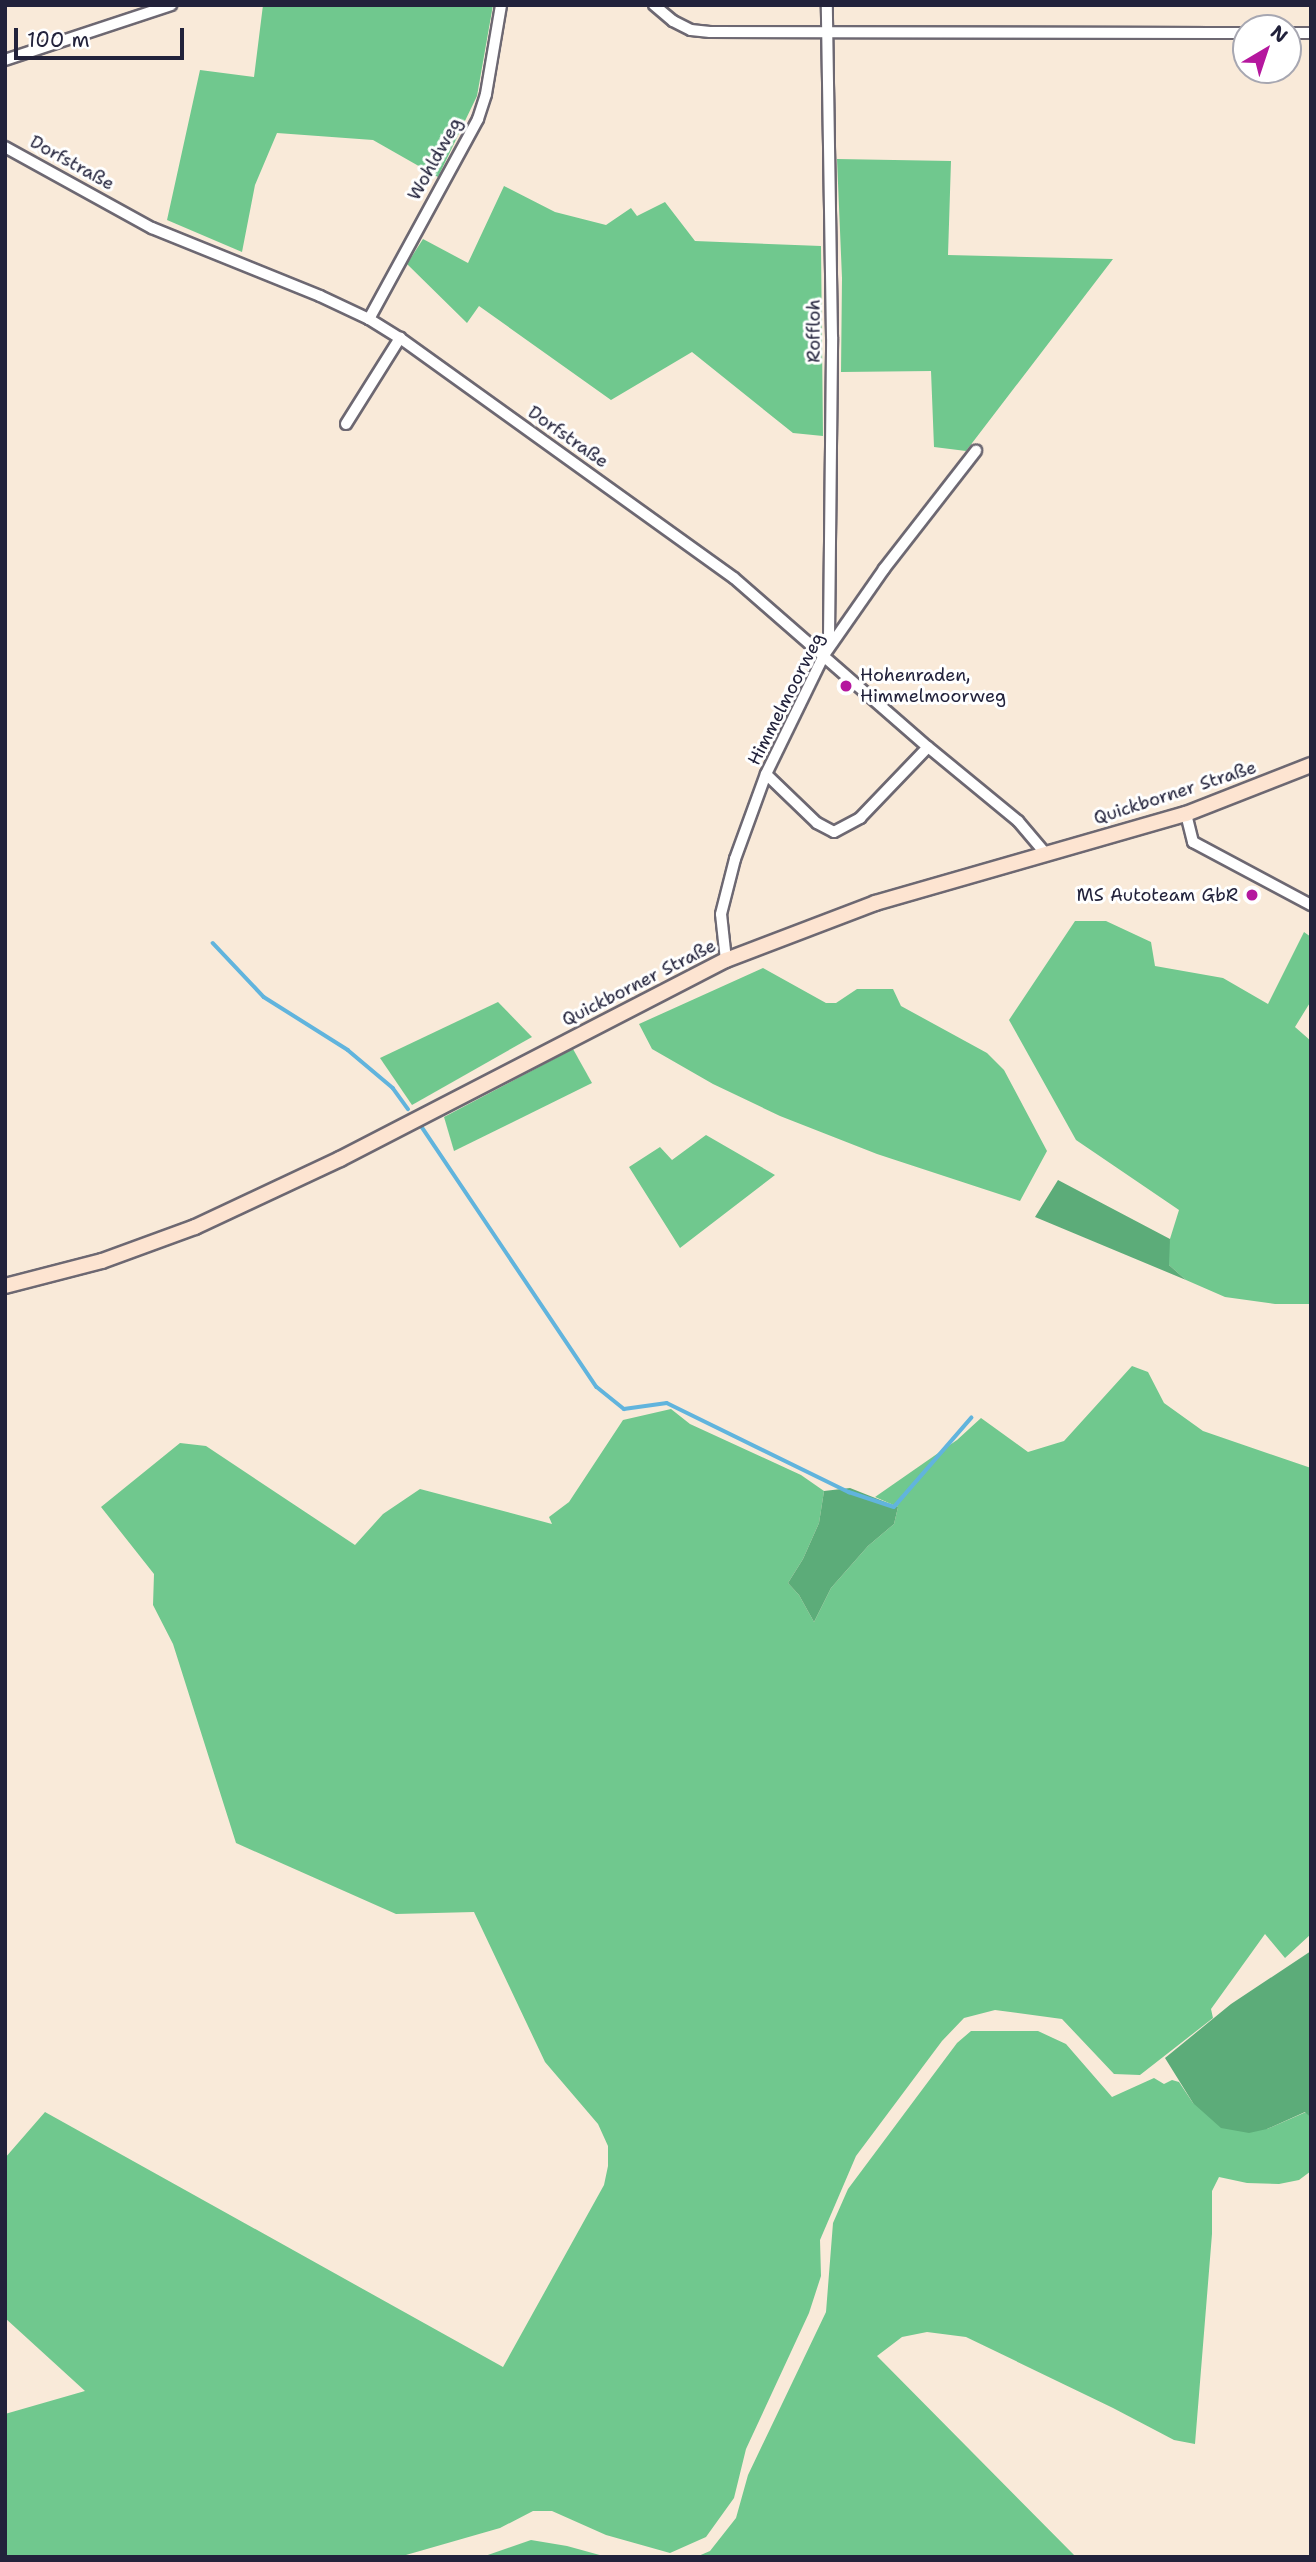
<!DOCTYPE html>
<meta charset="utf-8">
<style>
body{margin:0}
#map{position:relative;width:1316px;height:2562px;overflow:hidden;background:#f9ead9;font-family:"Shantell Sans",sans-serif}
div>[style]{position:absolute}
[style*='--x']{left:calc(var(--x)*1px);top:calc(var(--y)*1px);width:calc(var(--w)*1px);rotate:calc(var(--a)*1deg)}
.green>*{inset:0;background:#70c88e}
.forest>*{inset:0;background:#5cac79}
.stream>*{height:3.5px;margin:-1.75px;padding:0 1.75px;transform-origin:1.75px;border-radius:1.75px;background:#61b4dd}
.roads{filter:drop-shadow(2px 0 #6d6872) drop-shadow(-2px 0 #6d6872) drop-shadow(0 2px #6d6872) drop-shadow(0 -2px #6d6872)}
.minor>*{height:10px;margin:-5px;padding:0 5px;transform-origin:5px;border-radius:5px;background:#fff}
.secondary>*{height:14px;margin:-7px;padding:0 7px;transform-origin:7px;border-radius:7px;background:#fde4d1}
.dots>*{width:19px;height:19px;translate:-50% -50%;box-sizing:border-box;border:4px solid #fff;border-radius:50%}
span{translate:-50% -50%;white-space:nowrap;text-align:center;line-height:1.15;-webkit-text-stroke:6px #fff;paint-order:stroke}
.street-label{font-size:18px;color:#22223b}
.poi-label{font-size:18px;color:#22223b}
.left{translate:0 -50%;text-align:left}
.right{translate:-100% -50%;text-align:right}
.frame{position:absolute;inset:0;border:7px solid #22223b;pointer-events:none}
.north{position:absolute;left:1232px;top:14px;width:70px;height:70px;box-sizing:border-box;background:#fff;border:2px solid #a7a7b1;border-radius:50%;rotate:39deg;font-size:19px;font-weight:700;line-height:28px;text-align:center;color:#22223b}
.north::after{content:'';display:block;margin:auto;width:24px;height:32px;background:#b5179e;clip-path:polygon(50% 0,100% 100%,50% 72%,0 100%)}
.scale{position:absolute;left:14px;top:28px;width:170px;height:32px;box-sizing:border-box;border:4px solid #22223b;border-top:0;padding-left:9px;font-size:21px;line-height:24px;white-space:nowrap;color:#22223b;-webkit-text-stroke:5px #fff;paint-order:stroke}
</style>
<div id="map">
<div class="green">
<div style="clip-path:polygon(263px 5px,493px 5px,477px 96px,438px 177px,373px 140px,277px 133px,255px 185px,242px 252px,167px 220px,200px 70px,254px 77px)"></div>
<div style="clip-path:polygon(837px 159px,951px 161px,948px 255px,1113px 259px,966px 451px,934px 447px,931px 371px,841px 372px,842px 278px)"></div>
<div style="clip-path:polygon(504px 186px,555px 212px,606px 225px,631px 208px,637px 216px,665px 202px,695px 241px,821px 246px,823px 436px,793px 433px,692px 352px,611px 400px,479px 306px,467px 323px,407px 264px,423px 239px,468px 263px)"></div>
<div style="clip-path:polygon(1075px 921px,1106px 921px,1151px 942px,1155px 966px,1223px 978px,1268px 1004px,1304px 932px,1311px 937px,1311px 1001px,1295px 1027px,1311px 1041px,1311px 1304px,1275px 1304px,1225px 1297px,1186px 1280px,1169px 1265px,1169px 1242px,1179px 1210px,1076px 1140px,1009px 1020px)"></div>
<div style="clip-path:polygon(763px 968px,826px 1003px,836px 1003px,857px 989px,893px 989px,901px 1006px,987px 1053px,1004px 1070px,1047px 1151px,1020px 1201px,877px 1154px,780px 1116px,713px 1084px,652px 1049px,639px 1024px)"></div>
<div style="clip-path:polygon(498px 1002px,532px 1037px,412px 1105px,380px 1058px)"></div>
<div style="clip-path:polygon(573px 1049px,592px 1083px,454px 1151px,444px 1117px)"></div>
<div style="clip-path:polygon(706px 1135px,775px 1175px,680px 1248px,629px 1167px,660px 1147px,672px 1160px)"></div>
<div style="clip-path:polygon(1132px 1366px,1148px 1372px,1164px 1403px,1203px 1431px,1311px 1468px,1311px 1934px,1285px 1958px,1265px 1934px,1211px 2009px,1213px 2018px,1140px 2075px,1114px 2074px,1062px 2019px,995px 2010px,964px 2018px,942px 2041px,856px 2156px,820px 2240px,821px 2276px,809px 2313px,746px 2449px,734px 2498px,706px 2537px,670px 2553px,606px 2535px,552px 2511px,533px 2511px,500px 2528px,399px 2557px,5px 2557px,5px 2414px,85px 2391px,5px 2318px,5px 2158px,45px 2112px,503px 2367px,604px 2185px,608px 2166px,608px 2146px,598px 2124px,545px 2062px,474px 1912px,396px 1914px,236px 1843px,173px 1644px,153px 1605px,154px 1574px,101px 1507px,180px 1443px,206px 1446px,355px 1545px,383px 1514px,420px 1489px,552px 1524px,549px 1517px,569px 1502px,623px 1420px,671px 1409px,690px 1424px,801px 1475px,824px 1491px,819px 1523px,803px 1559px,788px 1583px,799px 1595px,814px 1622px,831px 1588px,868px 1546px,894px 1524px,898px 1507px,875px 1497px,957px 1440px,981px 1418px,1028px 1452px,1064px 1441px)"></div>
<div style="clip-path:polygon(971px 2031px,1038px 2031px,1053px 2038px,1066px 2044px,1112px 2097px,1154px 2078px,1164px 2084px,1172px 2080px,1179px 2082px,1193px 2103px,1267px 2129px,1306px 2112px,1311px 2118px,1311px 2171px,1299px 2180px,1279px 2184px,1247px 2183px,1219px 2177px,1212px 2191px,1212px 2234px,1195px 2444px,1174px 2440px,1113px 2408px,966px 2337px,927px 2332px,902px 2337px,877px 2356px,1076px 2557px,696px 2557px,710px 2551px,736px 2518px,748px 2475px,826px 2312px,833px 2223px,848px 2189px,957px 2043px)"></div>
<div style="clip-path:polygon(531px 2540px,567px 2546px,607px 2557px,482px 2557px)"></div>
</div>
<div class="forest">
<div style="clip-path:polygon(1058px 1180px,1170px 1239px,1169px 1265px,1186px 1280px,1035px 1217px)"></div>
<div style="clip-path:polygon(850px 1488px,898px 1507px,894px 1524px,868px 1546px,831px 1588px,814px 1622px,799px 1595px,788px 1583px,803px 1559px,819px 1523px,824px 1491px)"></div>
<div style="clip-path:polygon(1311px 1951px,1311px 2118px,1305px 2112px,1267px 2129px,1249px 2133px,1221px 2128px,1193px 2103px,1165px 2058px,1231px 2004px)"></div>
</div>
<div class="stream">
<div style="--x:213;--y:943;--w:74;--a:46.6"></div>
<div style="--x:264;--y:997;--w:99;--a:32.2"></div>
<div style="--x:348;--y:1050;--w:59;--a:40.2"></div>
<div style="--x:393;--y:1088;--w:26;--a:54"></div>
<div style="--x:422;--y:1127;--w:313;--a:56.1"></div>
<div style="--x:597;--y:1387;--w:35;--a:39"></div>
<div style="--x:624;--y:1409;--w:43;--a:-7.9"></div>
<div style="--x:667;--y:1403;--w:203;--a:26.1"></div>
<div style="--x:849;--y:1492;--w:47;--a:18.4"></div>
<div style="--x:894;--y:1507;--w:118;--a:-49.1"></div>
</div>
<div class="roads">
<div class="minor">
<div style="--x:654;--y:5;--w:25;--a:40"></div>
<div style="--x:673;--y:21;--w:20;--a:27"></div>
<div style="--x:691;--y:30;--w:19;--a:6"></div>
<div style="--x:710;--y:32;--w:536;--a:0.11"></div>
<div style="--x:1288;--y:33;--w:23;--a:0"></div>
<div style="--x:5;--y:60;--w:175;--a:-18.3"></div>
<div style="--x:5;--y:147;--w:168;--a:28.9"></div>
<div style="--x:152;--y:228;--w:181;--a:22"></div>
<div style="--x:320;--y:296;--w:54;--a:25.1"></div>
<div style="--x:369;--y:319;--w:36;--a:32"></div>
<div style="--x:400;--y:338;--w:411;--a:35.7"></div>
<div style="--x:734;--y:578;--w:257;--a:41.1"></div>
<div style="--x:928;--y:747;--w:117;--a:39.4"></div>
<div style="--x:1018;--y:821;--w:42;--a:49.8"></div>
<div style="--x:369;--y:319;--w:228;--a:-61.4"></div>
<div style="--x:478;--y:119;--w:26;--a:-72"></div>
<div style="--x:486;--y:94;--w:90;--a:-80.4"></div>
<div style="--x:346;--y:424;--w:102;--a:-57.9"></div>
<div style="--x:824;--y:655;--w:19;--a:-74"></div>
<div style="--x:829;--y:637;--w:300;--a:-89.4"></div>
<div style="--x:832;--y:337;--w:332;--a:-90.9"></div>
<div style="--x:766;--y:774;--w:71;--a:43.9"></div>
<div style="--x:817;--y:823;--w:19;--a:28"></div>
<div style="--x:834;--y:832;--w:30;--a:-28"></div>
<div style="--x:860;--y:818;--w:98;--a:-46.2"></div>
<div style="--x:1186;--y:814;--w:29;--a:76"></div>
<div style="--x:1193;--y:842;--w:134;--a:28.1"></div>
<div style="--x:726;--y:960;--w:46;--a:-96.2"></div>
<div style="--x:721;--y:914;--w:57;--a:-75.7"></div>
<div style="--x:735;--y:859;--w:90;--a:-70"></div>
<div style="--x:766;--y:774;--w:132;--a:-64"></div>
<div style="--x:824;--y:655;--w:105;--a:-55.1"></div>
<div style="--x:884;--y:569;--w:150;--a:-52.1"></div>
</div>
<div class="secondary">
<div style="--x:5;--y:1286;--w:100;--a:-14.5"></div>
<div style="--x:102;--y:1261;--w:99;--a:-20.1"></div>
<div style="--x:195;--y:1227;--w:160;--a:-25.1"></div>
<div style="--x:340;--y:1159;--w:434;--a:-27.3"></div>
<div style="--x:726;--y:960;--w:160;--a:-20.9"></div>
<div style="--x:875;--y:903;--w:323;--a:-16"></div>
<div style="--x:1186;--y:814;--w:134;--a:-21.4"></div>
</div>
</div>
<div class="dots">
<div style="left:846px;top:686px;background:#b5179e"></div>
<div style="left:1252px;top:895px;background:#b5179e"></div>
</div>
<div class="street-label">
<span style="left:435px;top:159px;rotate:-61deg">Wohldweg</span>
<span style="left:72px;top:163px;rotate:29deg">Dorfstraße</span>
<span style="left:814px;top:331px;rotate:-90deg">Roffloh</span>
<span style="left:568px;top:437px;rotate:35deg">Dorfstraße</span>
<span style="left:786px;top:699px;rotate:-63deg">Himmelmoorweg</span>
<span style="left:1175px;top:793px;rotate:-18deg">Quickborner Straße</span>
<span style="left:639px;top:983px;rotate:-27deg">Quickborner Straße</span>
</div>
<div class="poi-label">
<span class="left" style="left:860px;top:686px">Hohenraden,<br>Himmelmoorweg</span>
<span class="right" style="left:1238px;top:895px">MS Autoteam GbR</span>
</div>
<div class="frame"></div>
<div class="north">N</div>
<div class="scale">100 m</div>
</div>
